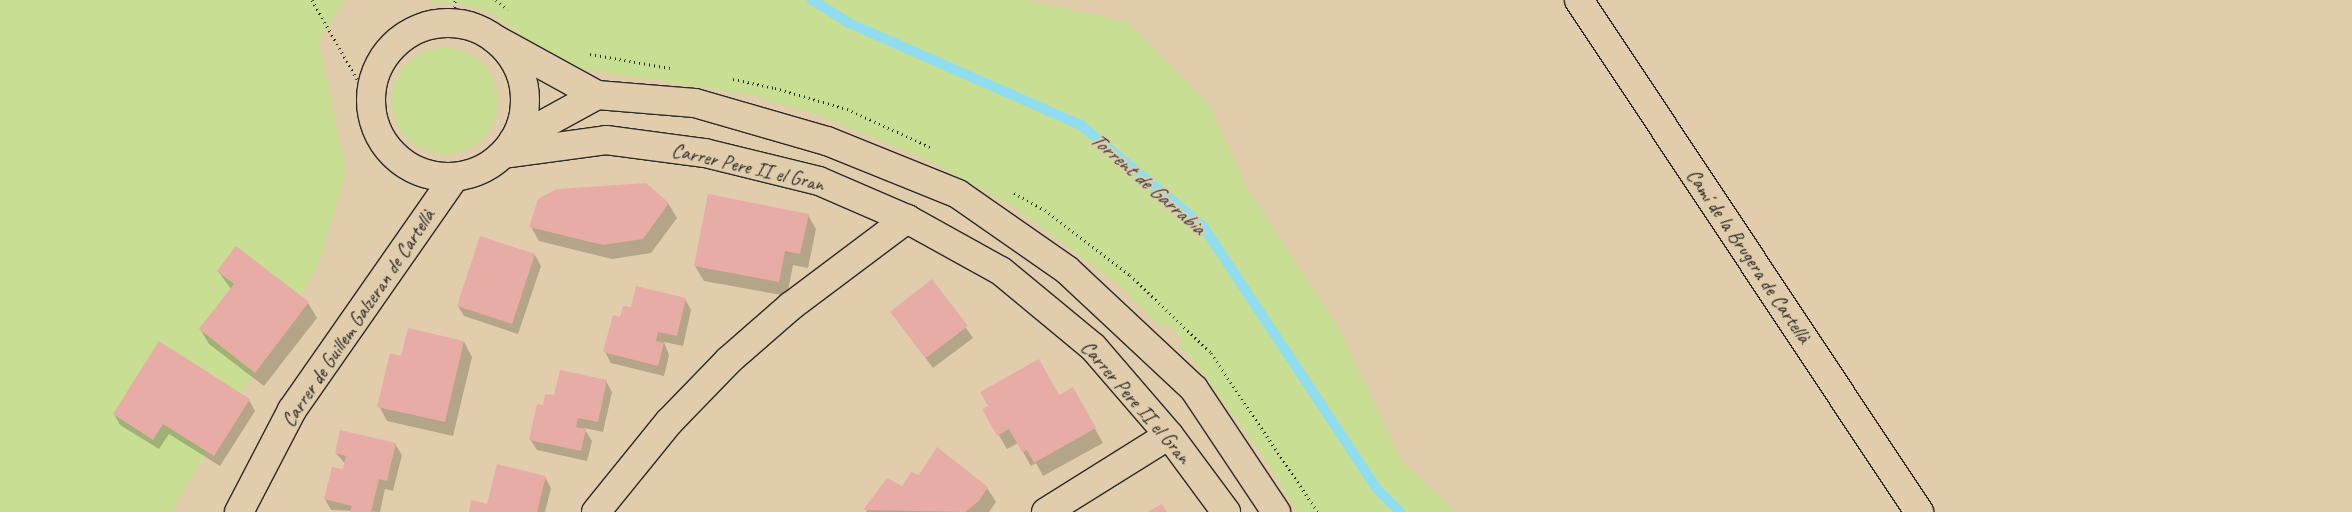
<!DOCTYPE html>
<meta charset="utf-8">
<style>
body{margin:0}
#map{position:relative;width:2352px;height:512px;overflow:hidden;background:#e1cdab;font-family:Caveat,sans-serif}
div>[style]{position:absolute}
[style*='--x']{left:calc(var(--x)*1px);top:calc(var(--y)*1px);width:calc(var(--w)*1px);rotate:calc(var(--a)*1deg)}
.green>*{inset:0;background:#c7de93}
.round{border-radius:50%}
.shadow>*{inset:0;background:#0003}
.stream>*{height:10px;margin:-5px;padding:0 5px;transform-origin:5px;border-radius:5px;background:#90ddef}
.building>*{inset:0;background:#e7aca6}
.path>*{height:3px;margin-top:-1.5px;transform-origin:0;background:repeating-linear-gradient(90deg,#2b2b2b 0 1px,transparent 0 5px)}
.roads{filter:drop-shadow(1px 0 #2b2b2b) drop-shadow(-1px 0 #2b2b2b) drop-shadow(0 1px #2b2b2b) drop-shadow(0 -1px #2b2b2b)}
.street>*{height:28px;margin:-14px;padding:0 14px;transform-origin:14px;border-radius:14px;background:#e1cdab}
.street>.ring{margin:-14px;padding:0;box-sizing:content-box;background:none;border:28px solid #e1cdab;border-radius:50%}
span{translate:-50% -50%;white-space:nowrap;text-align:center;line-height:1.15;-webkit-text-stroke:4px #e1cdab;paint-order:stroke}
.street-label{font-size:20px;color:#2b2b2b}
.water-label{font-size:21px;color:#353d3f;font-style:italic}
</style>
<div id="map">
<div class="green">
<div style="clip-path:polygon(0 0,345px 0,319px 41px,346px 172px,319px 264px,171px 512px,0 512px)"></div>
<div style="clip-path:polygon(433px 0,1026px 0,1128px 22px,1208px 103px,1247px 188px,1340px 330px,1401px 460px,1456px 512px,1298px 512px,1265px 459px,1190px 356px,1179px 345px,1182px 340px,1166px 324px,1161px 327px,1117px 283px,1014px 207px,930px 161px,818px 115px,747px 94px,583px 69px,537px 47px,490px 13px,459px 3px,431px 3px)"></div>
<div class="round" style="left:392px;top:48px;width:106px;height:106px"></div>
</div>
<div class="shadow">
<div style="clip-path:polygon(668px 203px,677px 218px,651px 253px,612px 259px,539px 241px,531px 227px)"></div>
<div style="clip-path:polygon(808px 215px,816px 229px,808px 268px,793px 265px,787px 296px,704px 281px,695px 266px)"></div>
<div style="clip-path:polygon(481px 238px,535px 255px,541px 266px,518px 334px,464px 316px,458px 306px)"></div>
<div style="clip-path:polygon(236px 248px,308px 303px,317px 318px,264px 386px,209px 344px,200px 329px,231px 289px,218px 271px)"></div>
<div style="clip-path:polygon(932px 281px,973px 338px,933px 368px,891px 312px)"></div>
<div style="clip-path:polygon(685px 299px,691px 310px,683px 346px,664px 342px,669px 355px,664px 376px,611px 363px,605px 352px,621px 319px,632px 309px)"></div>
<div style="clip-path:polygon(464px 342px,472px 357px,453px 436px,387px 421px,379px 406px,402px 357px)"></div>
<div style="clip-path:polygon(159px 343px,249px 400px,255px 411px,220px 466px,169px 434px,159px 449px,120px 425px,114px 414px)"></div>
<div style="clip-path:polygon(606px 381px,612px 392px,603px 432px,584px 428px,592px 441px,587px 461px,537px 450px,530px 439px,544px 407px,555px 397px)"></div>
<div style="clip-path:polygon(1072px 389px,1103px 443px,1043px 476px,1036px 463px,1031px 466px,1018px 443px,1007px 449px,984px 410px,1059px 396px)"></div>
<div style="clip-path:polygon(341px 431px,395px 444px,402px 455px,393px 491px,385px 489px,380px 512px,331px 510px,325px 499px,344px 471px,346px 465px,336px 453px)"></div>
<div style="clip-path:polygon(919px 476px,987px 488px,996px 502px,989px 512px,866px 512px,888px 479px,902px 487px)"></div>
<div style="clip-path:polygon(545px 477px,551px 488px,545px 512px,470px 512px)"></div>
</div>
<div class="stream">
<div style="--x:812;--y:0;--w:44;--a:31.9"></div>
<div style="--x:849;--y:23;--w:255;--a:23.8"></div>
<div style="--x:1082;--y:126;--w:157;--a:39.6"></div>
<div style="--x:1203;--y:226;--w:315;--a:56.5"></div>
<div style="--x:1377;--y:489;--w:33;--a:45"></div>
</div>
<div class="building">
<div style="clip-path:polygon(646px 183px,669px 203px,643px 239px,603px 245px,529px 227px,538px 199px,557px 189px)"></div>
<div style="clip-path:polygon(708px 194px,809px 214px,800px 254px,785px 251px,779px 282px,694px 266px)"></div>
<div style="clip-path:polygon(480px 236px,535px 254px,512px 324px,457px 306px)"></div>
<div style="clip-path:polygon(236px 246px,309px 302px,255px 373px,199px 329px,234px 284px,217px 271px)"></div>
<div style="clip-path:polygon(932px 279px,968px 326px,926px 358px,890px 312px)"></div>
<div style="clip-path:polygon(636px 286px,686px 298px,677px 336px,658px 332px,656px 341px,664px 343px,658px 366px,603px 352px,613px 315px,620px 317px,623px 306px,631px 307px)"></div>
<div style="clip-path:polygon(408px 328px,464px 341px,445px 422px,377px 407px,390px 353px,401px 356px)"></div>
<div style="clip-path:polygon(159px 341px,250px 399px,214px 456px,163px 424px,153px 440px,113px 414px)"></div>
<div style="clip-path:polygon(1039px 359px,1059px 395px,1073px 387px,1096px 428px,1034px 463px,1027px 450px,1022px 452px,1009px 429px,997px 436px,982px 409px,988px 406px,980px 392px)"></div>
<div style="clip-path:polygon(560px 370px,607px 380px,598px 422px,578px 418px,576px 427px,586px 429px,581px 451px,529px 440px,537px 404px,543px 405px,545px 394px,554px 395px)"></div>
<div style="clip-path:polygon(340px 430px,396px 443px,387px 481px,379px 479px,371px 512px,350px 512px,352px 506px,324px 499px,332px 467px,343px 469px,346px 456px,335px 453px)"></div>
<div style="clip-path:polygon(937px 447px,988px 487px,979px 501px,965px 512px,863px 510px,887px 478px,902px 486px,911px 472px,919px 475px)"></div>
<div style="clip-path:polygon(497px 464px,546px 476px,537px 512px,469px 512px,471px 500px,487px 504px)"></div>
<div style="clip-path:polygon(1162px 504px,1167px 512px,1147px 512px)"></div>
</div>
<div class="path">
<div style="--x:312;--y:0;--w:115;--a:60.3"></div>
<div style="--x:496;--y:0;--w:15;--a:37"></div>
<div style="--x:454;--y:22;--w:22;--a:-87"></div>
<div style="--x:590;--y:54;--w:81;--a:9.9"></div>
<div style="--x:733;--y:79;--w:43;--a:12.1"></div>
<div style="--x:775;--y:88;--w:75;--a:16.3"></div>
<div style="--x:847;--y:109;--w:94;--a:24.6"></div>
<div style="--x:1014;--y:193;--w:35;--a:29"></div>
<div style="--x:1045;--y:210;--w:107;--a:37.4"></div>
<div style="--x:1130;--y:275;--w:112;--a:43.9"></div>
<div style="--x:1211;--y:353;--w:192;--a:56.1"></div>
</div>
<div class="roads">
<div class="street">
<div style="--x:1579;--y:0;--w:615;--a:56.41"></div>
<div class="ring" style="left:371px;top:23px;width:126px;height:126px"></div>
<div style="--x:495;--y:39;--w:116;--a:28.8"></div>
<div style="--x:597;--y:95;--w:98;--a:4.7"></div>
<div style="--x:695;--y:103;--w:137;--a:16.1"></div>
<div style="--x:827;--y:141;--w:141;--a:22"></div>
<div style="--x:958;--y:194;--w:133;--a:34.9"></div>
<div style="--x:1067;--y:270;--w:174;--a:43.1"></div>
<div style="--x:1194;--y:389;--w:148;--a:56.3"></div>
<div style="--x:513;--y:141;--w:96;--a:-28.7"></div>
<div style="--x:504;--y:154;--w:103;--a:-7.8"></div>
<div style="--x:606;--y:140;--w:100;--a:7.5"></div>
<div style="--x:705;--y:153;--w:117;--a:13.8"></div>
<div style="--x:819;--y:181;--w:96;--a:23.4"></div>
<div style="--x:907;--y:219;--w:107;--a:29"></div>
<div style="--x:1001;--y:271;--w:119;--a:39.6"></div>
<div style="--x:1093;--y:347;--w:116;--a:49.2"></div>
<div style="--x:1169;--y:435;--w:96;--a:53.5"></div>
<div style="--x:239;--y:512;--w:115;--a:-62.5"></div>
<div style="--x:292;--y:410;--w:282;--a:-55.1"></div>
<div style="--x:596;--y:512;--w:116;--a:-51"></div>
<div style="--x:669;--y:422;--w:86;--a:-45.9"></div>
<div style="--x:729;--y:360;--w:82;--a:-41.1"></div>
<div style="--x:791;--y:306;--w:145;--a:-36.9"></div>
<div style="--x:1046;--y:512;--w:145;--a:-32"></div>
</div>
</div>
<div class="street-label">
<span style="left:748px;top:167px;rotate:13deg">Carrer Pere II el Gran</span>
<span style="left:1749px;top:256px;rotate:56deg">Camí de la Brugera de Cartellà</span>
<span style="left:358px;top:318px;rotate:-56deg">Carrer de Guillem Galzeran de Cartellà</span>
<span style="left:1136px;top:402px;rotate:49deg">Carrer Pere II el Gran</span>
</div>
<div class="water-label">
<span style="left:1148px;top:183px;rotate:41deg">Torrent de Garrabia</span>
</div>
</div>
